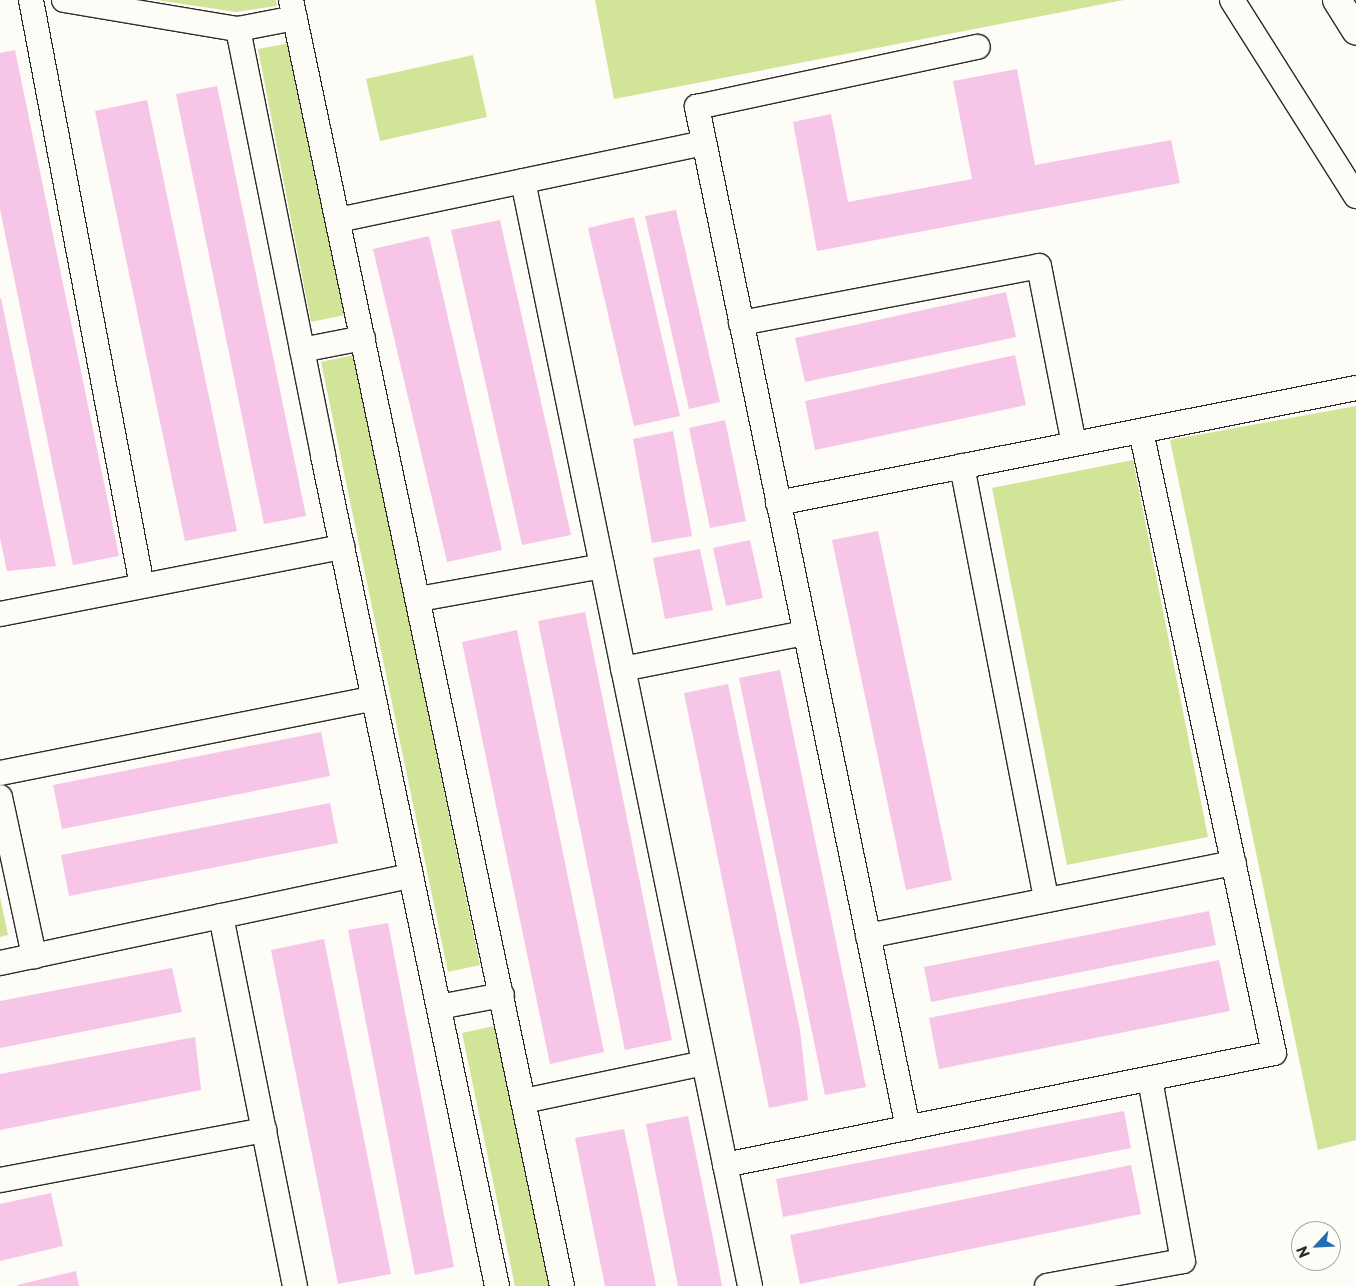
<!DOCTYPE html>
<style>
body{margin:0}
#map{position:relative;width:1356px;height:1286px;overflow:hidden;background:#fdfcf7;font-family:"Playpen Sans",sans-serif}
div>[style]{position:absolute}
[style*='--x']{left:calc(var(--x)*1px);top:calc(var(--y)*1px);width:calc(var(--w)*1px);rotate:calc(var(--a)*1deg)}
.green>*{inset:0;background:#d2e498}
.building>*{inset:0;background:#f6c5e7}
.roads{filter:drop-shadow(1px 0 #2b2b2b) drop-shadow(-1px 0 #2b2b2b) drop-shadow(0 1px #2b2b2b) drop-shadow(0 -1px #2b2b2b)}
.street>*{height:24px;margin:-12px;padding:0 12px;transform-origin:12px;border-radius:12px;background:#fdfcf7}
.secondary>*{height:28px;margin:-14px;padding:0 14px;transform-origin:14px;border-radius:14px;background:#fdfcf7}
span{translate:-50% -50%;white-space:nowrap;text-align:center;line-height:1.15;-webkit-text-stroke:4px #fdfcf7;paint-order:stroke}
.north{position:absolute;left:1291px;top:1221px;width:50px;height:50px;box-sizing:border-box;background:#fdfcf7;border:1px solid #a9a8a5;border-radius:50%;rotate:245deg;font-size:14px;font-weight:700;line-height:20px;text-align:center;color:#2b2b2b}
.north::after{content:'';display:block;margin:auto;width:18px;height:22px;background:#1f6fb2;clip-path:polygon(50% 0,100% 100%,50% 72%,0 100%)}
</style>
<div id="map">
<div class="green">
<div style="clip-path:polygon(157px 0,276px 0,277px 6px,236px 12px)"></div>
<div style="clip-path:polygon(595px 0,1124px 0,614px 99px)"></div>
<div style="clip-path:polygon(291px 43px,345px 315px,311px 322px,258px 49px)"></div>
<div style="clip-path:polygon(473px 55px,487px 117px,380px 141px,366px 79px)"></div>
<div style="clip-path:polygon(354px 355px,480px 965px,448px 972px,321px 362px)"></div>
<div style="clip-path:polygon(1356px 406px,1356px 1140px,1318px 1150px,1170px 440px)"></div>
<div style="clip-path:polygon(1133px 460px,1208px 837px,1067px 865px,992px 488px)"></div>
<div style="clip-path:polygon(0 897px,8px 935px,0 937px)"></div>
<div style="clip-path:polygon(494px 1026px,549px 1286px,515px 1286px,462px 1033px)"></div>
</div>
<div class="building">
<div style="clip-path:polygon(15px 50px,119px 556px,73px 565px,0 209px,0 53px)"></div>
<div style="clip-path:polygon(1017px 69px,1035px 165px,1171px 140px,1180px 183px,817px 251px,793px 122px,831px 114px,848px 202px,972px 179px,953px 81px)"></div>
<div style="clip-path:polygon(217px 86px,306px 516px,264px 524px,176px 94px)"></div>
<div style="clip-path:polygon(147px 100px,237px 531px,185px 541px,95px 111px)"></div>
<div style="clip-path:polygon(676px 210px,720px 402px,689px 409px,645px 216px)"></div>
<div style="clip-path:polygon(634px 217px,680px 416px,634px 426px,588px 228px)"></div>
<div style="clip-path:polygon(500px 220px,571px 535px,522px 545px,451px 230px)"></div>
<div style="clip-path:polygon(429px 236px,502px 550px,447px 562px,373px 249px)"></div>
<div style="clip-path:polygon(1006px 292px,1016px 337px,805px 382px,795px 338px)"></div>
<div style="clip-path:polygon(0 298px,1px 298px,56px 566px,7px 571px,0 538px)"></div>
<div style="clip-path:polygon(1015px 355px,1026px 405px,815px 450px,805px 401px)"></div>
<div style="clip-path:polygon(725px 420px,746px 521px,710px 528px,689px 428px)"></div>
<div style="clip-path:polygon(673px 431px,692px 536px,652px 543px,633px 439px)"></div>
<div style="clip-path:polygon(878px 531px,952px 880px,906px 890px,832px 540px)"></div>
<div style="clip-path:polygon(750px 540px,763px 598px,726px 606px,713px 548px)"></div>
<div style="clip-path:polygon(700px 549px,713px 610px,665px 619px,653px 558px)"></div>
<div style="clip-path:polygon(585px 612px,672px 1040px,625px 1050px,538px 621px)"></div>
<div style="clip-path:polygon(517px 630px,604px 1052px,550px 1064px,462px 642px)"></div>
<div style="clip-path:polygon(780px 670px,866px 1087px,825px 1095px,739px 678px)"></div>
<div style="clip-path:polygon(728px 684px,800px 1030px,808px 1100px,769px 1108px,684px 693px)"></div>
<div style="clip-path:polygon(321px 732px,330px 776px,62px 829px,53px 785px)"></div>
<div style="clip-path:polygon(330px 803px,338px 843px,69px 896px,61px 855px)"></div>
<div style="clip-path:polygon(1209px 911px,1216px 945px,931px 1002px,924px 967px)"></div>
<div style="clip-path:polygon(388px 923px,454px 1267px,415px 1275px,348px 930px)"></div>
<div style="clip-path:polygon(324px 939px,391px 1274px,338px 1284px,271px 950px)"></div>
<div style="clip-path:polygon(1219px 960px,1230px 1011px,939px 1069px,929px 1018px)"></div>
<div style="clip-path:polygon(172px 968px,182px 1012px,0 1048px,0 1001px)"></div>
<div style="clip-path:polygon(195px 1037px,201px 1090px,0 1130px,0 1074px)"></div>
<div style="clip-path:polygon(1124px 1111px,1131px 1148px,783px 1217px,776px 1179px)"></div>
<div style="clip-path:polygon(688px 1116px,713px 1238px,722px 1286px,678px 1286px,654px 1165px,646px 1124px)"></div>
<div style="clip-path:polygon(624px 1129px,641px 1210px,656px 1286px,605px 1286px,575px 1138px)"></div>
<div style="clip-path:polygon(1131px 1165px,1141px 1214px,800px 1284px,790px 1235px)"></div>
<div style="clip-path:polygon(51px 1193px,63px 1246px,0 1261px,0 1204px)"></div>
<div style="clip-path:polygon(76px 1271px,79px 1286px,18px 1286px,17px 1285px)"></div>
</div>
<div class="roads">
<div class="street">
<div style="--x:31;--y:0;--w:596;--a:79.27"></div>
<div style="--x:64;--y:0;--w:176;--a:9.5"></div>
<div style="--x:238;--y:29;--w:58;--a:-10.9"></div>
<div style="--x:291;--y:0;--w:1314;--a:78.1"></div>
<div style="--x:1232;--y:0;--w:232;--a:57.7"></div>
<div style="--x:238;--y:29;--w:435;--a:78.7"></div>
<div style="--x:323;--y:456;--w:848;--a:78.16"></div>
<div style="--x:523;--y:181;--w:1128;--a:78.39"></div>
<div style="--x:338;--y:220;--w:374;--a:-11.9"></div>
<div style="--x:741;--y:323;--w:303;--a:-10.8"></div>
<div style="--x:1039;--y:266;--w:181;--a:78.9"></div>
<div style="--x:302;--y:350;--w:62;--a:-11.1"></div>
<div style="--x:962;--y:466;--w:442;--a:79"></div>
<div style="--x:778;--y:503;--w:589;--a:-11.25"></div>
<div style="--x:419;--y:599;--w:186;--a:-10.2"></div>
<div style="--x:0;--y:614;--w:349;--a:-11.1"></div>
<div style="--x:623;--y:669;--w:186;--a:-11.2"></div>
<div style="--x:0;--y:773;--w:381;--a:-11.3"></div>
<div style="--x:0;--y:797;--w:163;--a:77.9"></div>
<div style="--x:221;--y:916;--w:377;--a:78.7"></div>
<div style="--x:868;--y:936;--w:373;--a:-11.3"></div>
<div style="--x:0;--y:963;--w:420;--a:-12"></div>
<div style="--x:439;--y:1007;--w:64;--a:-10.8"></div>
<div style="--x:524;--y:1101;--w:184;--a:-11.9"></div>
<div style="--x:908;--y:1128;--w:1043;--a:-101.68"></div>
<div style="--x:697;--y:107;--w:287;--a:-12.1"></div>
<div style="--x:725;--y:1165;--w:560;--a:-11.53"></div>
<div style="--x:1274;--y:1053;--w:636;--a:-102.07"></div>
<div style="--x:0;--y:1180;--w:269;--a:-10.7"></div>
<div style="--x:1047;--y:1286;--w:138;--a:-10.4"></div>
<div style="--x:1183;--y:1261;--w:185;--a:-100.3"></div>
</div>
<div class="secondary">
<div style="--x:1337;--y:0;--w:36;--a:58"></div>
</div>
</div>
<div class="north">N</div>
</div>
